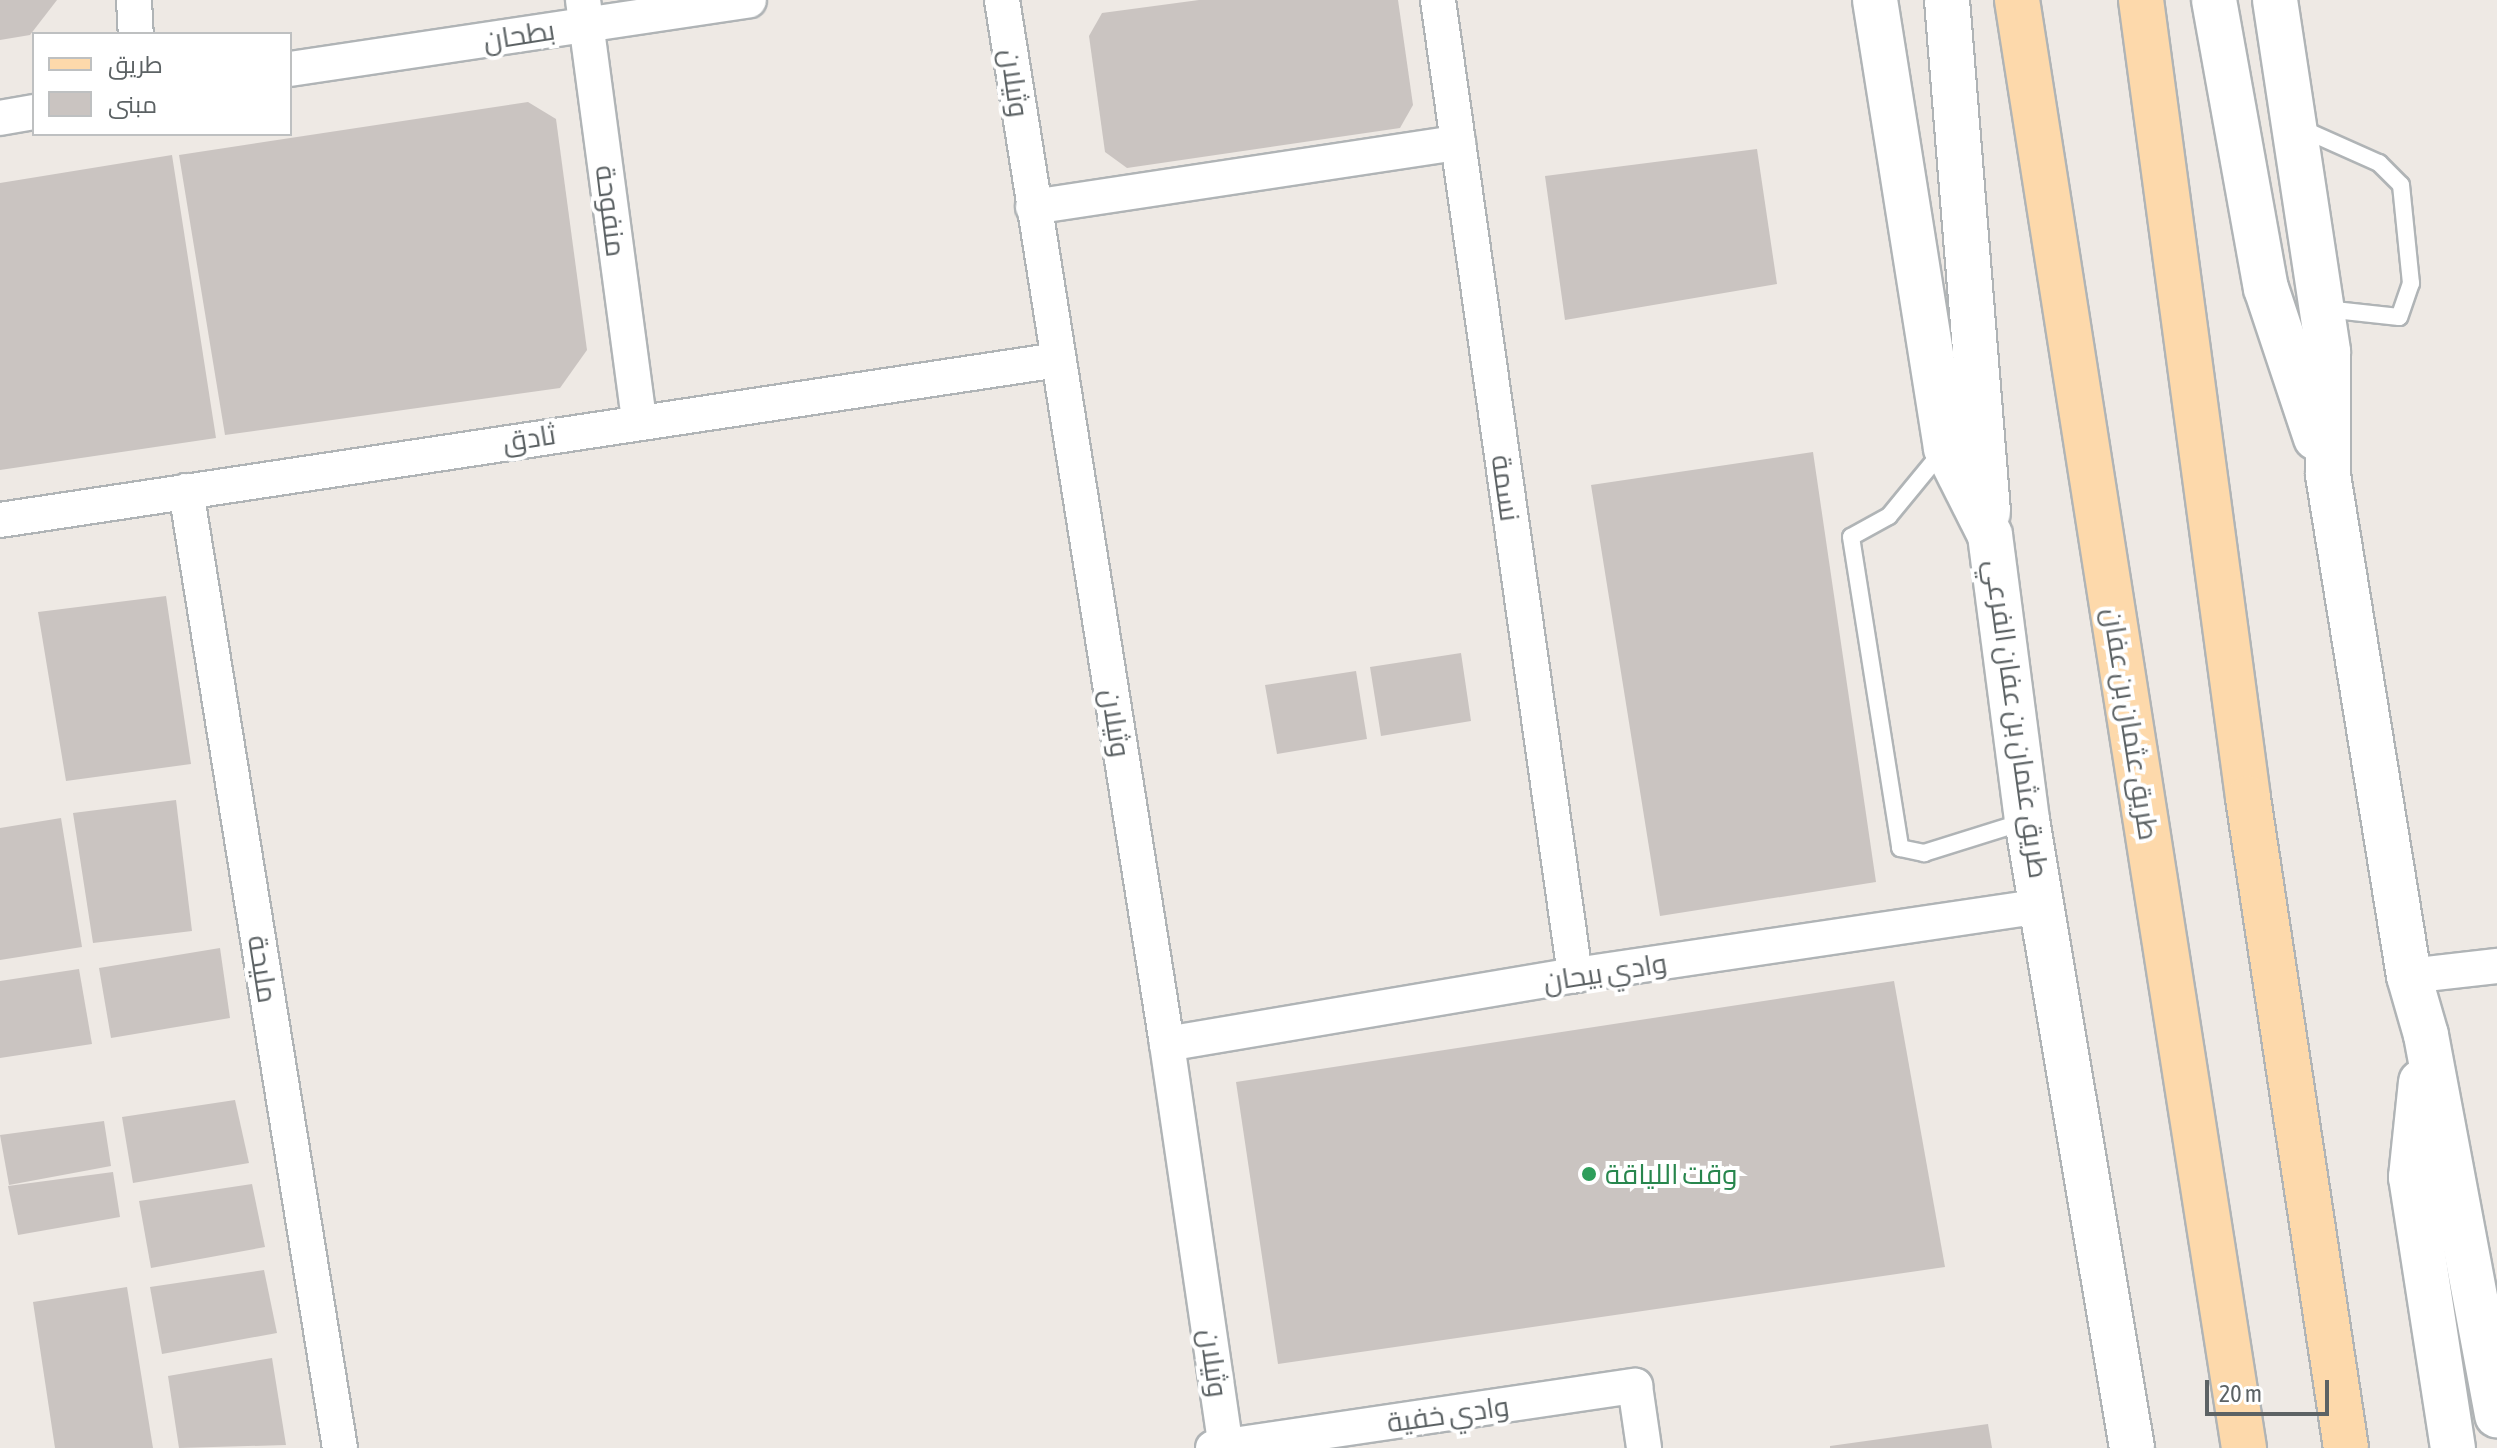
<!DOCTYPE html>
<meta charset="utf-8">
<style>
body{margin:0}
#map{position:relative;width:2497px;height:1448px;overflow:hidden;background:#eee9e4;font-family:"Asap Condensed",Cairo,sans-serif}
div>[style]{position:absolute}
[style*='--x']{left:calc(var(--x)*1px);top:calc(var(--y)*1px);width:calc(var(--w)*1px);rotate:calc(var(--a)*1deg)}
.building>*{inset:0;background:#cac4c1}
.roads{filter:drop-shadow(2px 0 #b0b4b6) drop-shadow(-2px 0 #b0b4b6) drop-shadow(0 2px #b0b4b6) drop-shadow(0 -2px #b0b4b6)}
.lane>*{height:16px;margin:-8px;padding:0 8px;transform-origin:8px;border-radius:8px;background:#fff}
.street>*{height:34px;margin:-17px;padding:0 17px;transform-origin:17px;border-radius:17px;background:#fff}
.secondary>*{height:44px;margin:-22px;padding:0 22px;transform-origin:22px;border-radius:22px;background:#fff}
.primary>*{height:44px;margin:-22px;padding:0 22px;transform-origin:22px;border-radius:22px;background:#fdd9ab}
.dots>*{width:22px;height:22px;translate:-50% -50%;box-sizing:border-box;border:4px solid #fff;border-radius:50%}
span{translate:-50% -50%;white-space:nowrap;text-align:center;line-height:1.15;-webkit-text-stroke:8px #fff;paint-order:stroke}
.street-label{font-size:28px;color:#5c6264}
.leisure-label{font-size:28px;color:#27864d}
.left{translate:0 -50%;text-align:left}
.legend{position:absolute;left:32px;top:32px;width:260px;height:104px;box-sizing:border-box;background:#fff;border:2px solid #bec0c1;margin:0;padding:10px 14px;list-style:none;font-size:24px;color:#5c6264}
.legend li{display:flex;align-items:center;gap:16px;height:40px}
.legend b{width:40px;border:2px solid #bec0c1}
.scale{position:absolute;left:2205px;top:1380px;width:124px;height:36px;box-sizing:border-box;border:4px solid #5c6264;border-top:0;padding-left:10px;font-size:24px;line-height:28px;white-space:nowrap;color:#5c6264;-webkit-text-stroke:6px #fff;paint-order:stroke}
</style>
<div id="map">
<div class="building">
<div style="clip-path:polygon(0 0,57px 0,30px 35px,0 40px)"></div>
<div style="clip-path:polygon(1199px 0,1398px 0,1413px 105px,1400px 128px,1127px 168px,1105px 152px,1089px 36px,1102px 13px)"></div>
<div style="clip-path:polygon(528px 102px,556px 119px,587px 350px,560px 388px,225px 435px,179px 155px)"></div>
<div style="clip-path:polygon(1757px 149px,1777px 284px,1565px 320px,1545px 176px)"></div>
<div style="clip-path:polygon(172px 155px,216px 438px,0 470px,0 183px)"></div>
<div style="clip-path:polygon(1813px 452px,1876px 882px,1660px 916px,1591px 485px)"></div>
<div style="clip-path:polygon(166px 596px,191px 764px,66px 781px,38px 612px)"></div>
<div style="clip-path:polygon(1461px 653px,1471px 721px,1381px 736px,1370px 667px)"></div>
<div style="clip-path:polygon(1356px 671px,1367px 739px,1277px 754px,1265px 685px)"></div>
<div style="clip-path:polygon(176px 800px,192px 931px,93px 943px,73px 813px)"></div>
<div style="clip-path:polygon(61px 818px,82px 947px,0 960px,0 828px)"></div>
<div style="clip-path:polygon(220px 948px,230px 1018px,111px 1038px,99px 968px)"></div>
<div style="clip-path:polygon(79px 969px,92px 1044px,0 1058px,0 981px)"></div>
<div style="clip-path:polygon(1894px 981px,1945px 1267px,1278px 1364px,1236px 1082px)"></div>
<div style="clip-path:polygon(235px 1100px,249px 1163px,133px 1183px,122px 1117px)"></div>
<div style="clip-path:polygon(104px 1121px,111px 1166px,9px 1185px,0 1135px)"></div>
<div style="clip-path:polygon(113px 1172px,120px 1217px,18px 1235px,8px 1186px)"></div>
<div style="clip-path:polygon(252px 1184px,265px 1247px,151px 1268px,139px 1201px)"></div>
<div style="clip-path:polygon(264px 1270px,277px 1333px,162px 1354px,150px 1287px)"></div>
<div style="clip-path:polygon(127px 1287px,153px 1448px,55px 1448px,33px 1302px)"></div>
<div style="clip-path:polygon(272px 1358px,286px 1445px,179px 1448px,168px 1376px)"></div>
<div style="clip-path:polygon(1988px 1424px,1992px 1448px,1830px 1448px,1830px 1446px)"></div>
</div>
<div class="roads">
<div class="lane">
<div style="--x:2298;--y:127;--w:89;--a:24"></div>
<div style="--x:2379;--y:163;--w:31;--a:45"></div>
<div style="--x:2401;--y:185;--w:99;--a:84.2"></div>
<div style="--x:2411;--y:283;--w:36;--a:109"></div>
<div style="--x:2399;--y:317;--w:74;--a:-173.8"></div>
<div style="--x:1944;--y:449;--w:87;--a:129.4"></div>
<div style="--x:1889;--y:516;--w:43;--a:151.1"></div>
<div style="--x:1851;--y:537;--w:315;--a:81"></div>
<div style="--x:1900;--y:848;--w:25;--a:12"></div>
<div style="--x:1924;--y:853;--w:107;--a:-17.4"></div>
</div>
<div class="street">
<div style="--x:134;--y:0;--w:34;--a:87"></div>
<div style="--x:583;--y:0;--w:425;--a:82.4"></div>
<div style="--x:1002;--y:0;--w:1057;--a:81.02"></div>
<div style="--x:1167;--y:1044;--w:406;--a:81.7"></div>
<div style="--x:1438;--y:0;--w:985;--a:82"></div>
<div style="--x:290;--y:69;--w:464;--a:-8.5"></div>
<div style="--x:0;--y:118;--w:35;--a:-10"></div>
<div style="--x:1033;--y:207;--w:430;--a:-8.6"></div>
<div style="--x:186;--y:491;--w:969;--a:80.86"></div>
<div style="--x:0;--y:520;--w:1070;--a:-8.6"></div>
<div style="--x:2409;--y:976;--w:89;--a:-6.5"></div>
<div style="--x:1167;--y:1044;--w:414;--a:-9.6"></div>
<div style="--x:1575;--y:975;--w:474;--a:-8.4"></div>
<div style="--x:1213;--y:1448;--w:427;--a:-8.4"></div>
<div style="--x:1635;--y:1386;--w:63;--a:81.7"></div>
</div>
<div class="secondary">
<div style="--x:1875;--y:0;--w:454;--a:81"></div>
<div style="--x:1946;--y:448;--w:97;--a:63.2"></div>
<div style="--x:1990;--y:535;--w:287;--a:82.6"></div>
<div style="--x:2027;--y:820;--w:637;--a:80.51"></div>
<div style="--x:1947;--y:0;--w:514;--a:85.42"></div>
<div style="--x:2214;--y:0;--w:293;--a:79.8"></div>
<div style="--x:2266;--y:288;--w:158;--a:71.6"></div>
<div style="--x:2275;--y:0;--w:356;--a:81.4"></div>
<div style="--x:2328;--y:352;--w:123;--a:90"></div>
<div style="--x:2328;--y:475;--w:508;--a:80.82"></div>
<div style="--x:2409;--y:976;--w:61;--a:73.9"></div>
<div style="--x:2426;--y:1035;--w:387;--a:79.4"></div>
<div style="--x:2421;--y:1082;--w:96;--a:96"></div>
<div style="--x:2411;--y:1177;--w:274;--a:81.2"></div>
</div>
<div class="primary">
<div style="--x:2017;--y:0;--w:1466;--a:81.09"></div>
<div style="--x:2141;--y:0;--w:805;--a:82.36"></div>
<div style="--x:2248;--y:798;--w:657;--a:81.43"></div>
</div>
</div>
<div class="dots">
<div style="left:1589px;top:1174px;background:#2e9e5b"></div>
</div>
<div class="street-label">
<span style="left:519px;top:35px;rotate:-9deg">بطحان</span>
<span style="left:1015px;top:83px;rotate:82deg">وثيلان</span>
<span style="left:611px;top:211px;rotate:83deg">منفوحة</span>
<span style="left:529px;top:438px;rotate:-9deg">ثادق</span>
<span style="left:1506px;top:488px;rotate:82deg">نسمة</span>
<span style="left:2017px;top:719px;rotate:82deg">طريق عثمان بن عفان الفرعي</span>
<span style="left:1116px;top:723px;rotate:81deg">وثيلان</span>
<span style="left:2131px;top:724px;rotate:81deg">طريق عثمان بن عفان</span>
<span style="left:263px;top:969px;rotate:81deg">مليحة</span>
<span style="left:1605px;top:972px;rotate:-9deg">وادي بيحان</span>
<span style="left:1214px;top:1363px;rotate:82deg">وثيلان</span>
<span style="left:1448px;top:1414px;rotate:-8deg">وادي خفية</span>
</div>
<div class="leisure-label">
<span class="left" style="left:1605px;top:1174px">وقت اللياقة</span>
</div>
<ul class="legend">
<li><b style="height:10px;background:#fdd9ab"></b>طريق</li>
<li><b style="height:22px;background:#cac4c1"></b>مبنى</li>
</ul>
<div class="scale">20 m</div>
</div>
